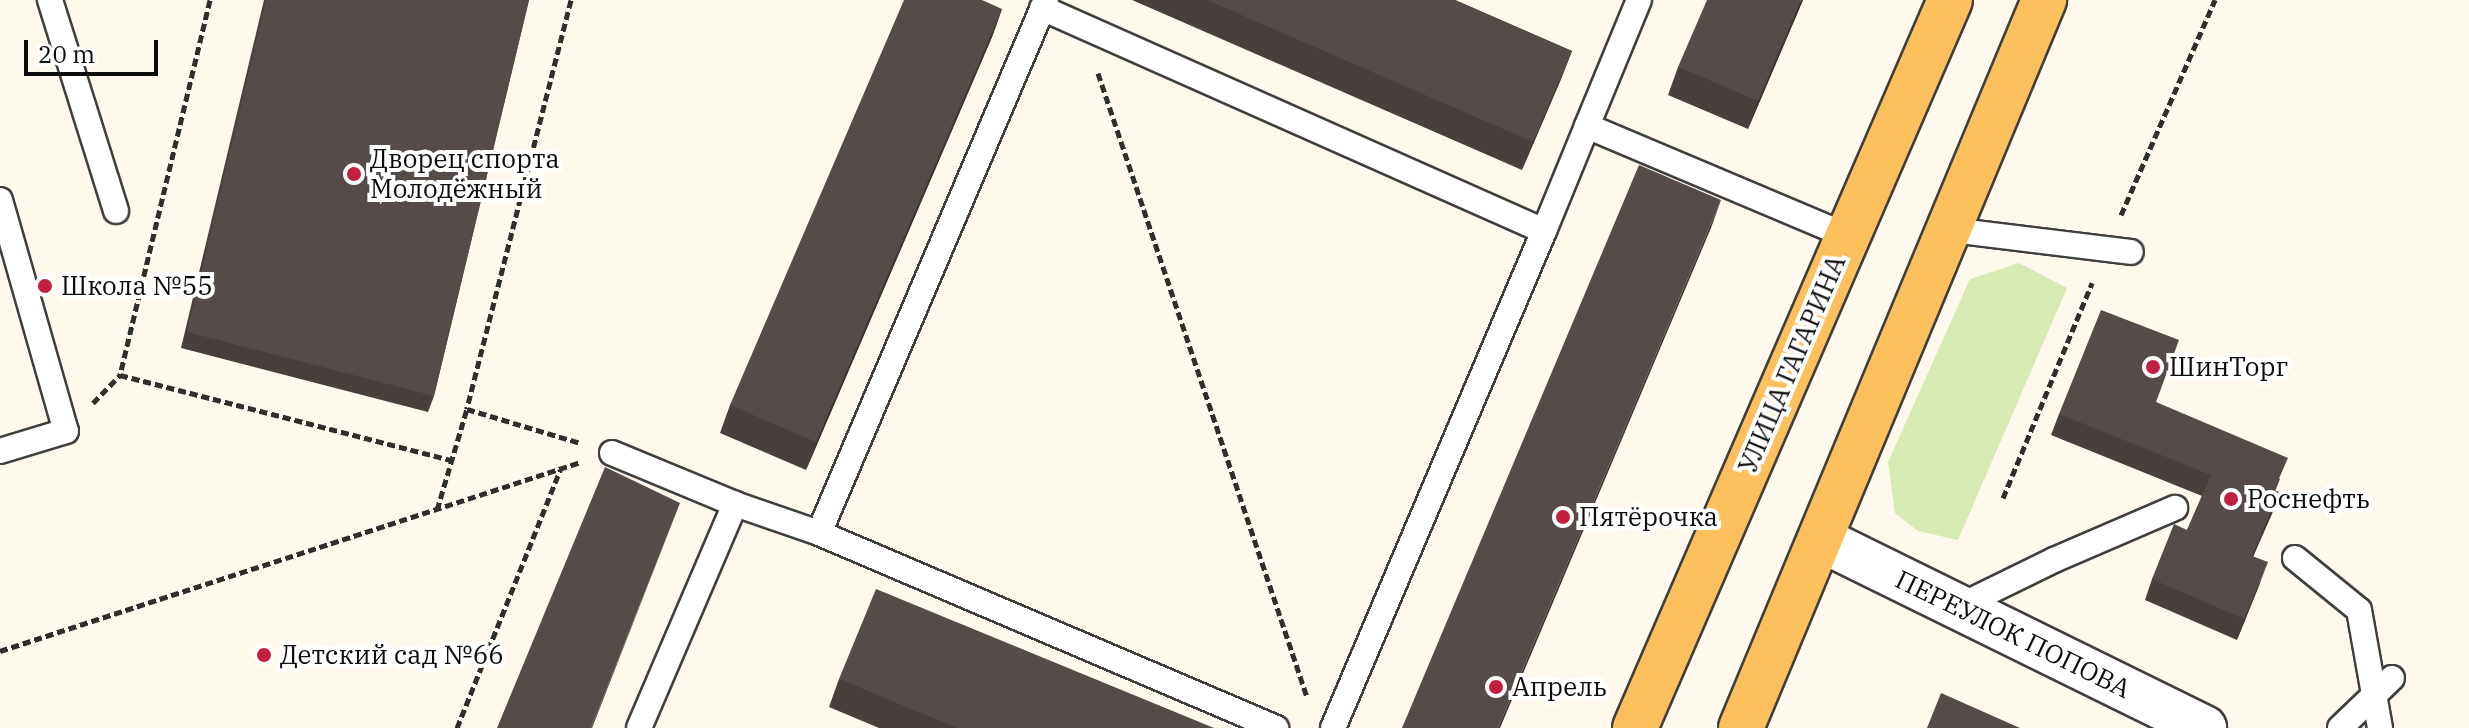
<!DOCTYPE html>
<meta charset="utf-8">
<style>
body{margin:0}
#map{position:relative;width:2469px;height:728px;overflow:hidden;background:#fff8ec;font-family:"IBM Plex Serif",serif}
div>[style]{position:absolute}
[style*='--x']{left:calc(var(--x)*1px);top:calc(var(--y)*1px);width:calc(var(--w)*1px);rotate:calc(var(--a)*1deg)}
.green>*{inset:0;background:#d8eab4}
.path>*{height:5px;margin-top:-2.5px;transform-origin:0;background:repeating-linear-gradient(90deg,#2e2e2e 0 8px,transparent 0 12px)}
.roads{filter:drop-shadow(2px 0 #3f3f3f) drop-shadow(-2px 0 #3f3f3f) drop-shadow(0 2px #3f3f3f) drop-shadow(0 -2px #3f3f3f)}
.service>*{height:24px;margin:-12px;padding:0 12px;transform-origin:12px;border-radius:12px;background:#fff}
.minor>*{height:44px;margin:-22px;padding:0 22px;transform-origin:22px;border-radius:22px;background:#fff}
.primary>*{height:44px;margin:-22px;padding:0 22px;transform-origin:22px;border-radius:22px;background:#febf5d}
.wall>*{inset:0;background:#49403e}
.shaded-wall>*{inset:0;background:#3c3432}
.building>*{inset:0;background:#554b48}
.dots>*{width:22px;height:22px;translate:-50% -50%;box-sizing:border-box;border:4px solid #fff;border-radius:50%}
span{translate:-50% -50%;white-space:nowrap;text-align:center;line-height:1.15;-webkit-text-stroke:8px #fff;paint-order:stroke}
.poi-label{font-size:26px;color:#0c0c0c}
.left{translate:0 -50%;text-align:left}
.street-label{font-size:26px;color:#0c0c0c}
.scale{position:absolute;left:24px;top:40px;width:134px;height:36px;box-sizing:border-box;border:4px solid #0c0c0c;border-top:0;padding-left:10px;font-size:24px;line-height:28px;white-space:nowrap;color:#0c0c0c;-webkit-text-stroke:6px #fff;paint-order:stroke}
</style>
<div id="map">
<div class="green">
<div style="clip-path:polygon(2019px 263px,2067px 288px,1958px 540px,1918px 531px,1895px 513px,1888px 462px,1970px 279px)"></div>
</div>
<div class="path">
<div style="--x:210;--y:0;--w:386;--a:103.5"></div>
<div style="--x:120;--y:375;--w:343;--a:14.4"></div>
<div style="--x:571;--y:0;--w:422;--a:104.3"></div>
<div style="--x:467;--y:409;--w:118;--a:16.7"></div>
<div style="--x:1098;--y:73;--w:658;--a:71.48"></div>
<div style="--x:2121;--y:215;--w:235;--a:-66.4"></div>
<div style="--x:93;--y:403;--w:39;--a:-46"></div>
<div style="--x:2003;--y:498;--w:233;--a:-67.5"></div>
<div style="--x:437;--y:510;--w:105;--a:-73.5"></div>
<div style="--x:0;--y:651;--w:611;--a:-18.02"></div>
<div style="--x:457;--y:728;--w:278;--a:-68.2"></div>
</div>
<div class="roads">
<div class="service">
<div style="--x:50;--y:0;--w:221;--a:72.6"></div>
<div style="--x:1042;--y:8;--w:549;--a:23.95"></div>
<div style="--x:1544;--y:231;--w:113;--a:-67.7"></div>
<div style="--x:1587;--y:126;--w:282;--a:22.9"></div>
<div style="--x:1587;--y:126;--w:136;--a:-67.6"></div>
<div style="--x:0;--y:200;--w:240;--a:74.1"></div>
<div style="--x:66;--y:431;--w:69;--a:163.1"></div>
<div style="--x:1952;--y:230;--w:180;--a:7"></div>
<div style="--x:612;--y:453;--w:133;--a:22.5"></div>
<div style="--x:735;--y:504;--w:89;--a:19"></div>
<div style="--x:819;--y:533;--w:497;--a:23.1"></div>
<div style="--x:819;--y:533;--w:579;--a:-66.93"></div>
<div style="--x:2295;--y:558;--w:82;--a:39.1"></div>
<div style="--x:2359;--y:610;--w:120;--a:79.9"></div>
<div style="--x:1958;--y:607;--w:107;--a:-26.1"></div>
<div style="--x:2054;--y:560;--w:132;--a:-23.3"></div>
<div style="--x:639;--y:728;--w:244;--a:-66.8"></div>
<div style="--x:1333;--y:728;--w:540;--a:-67"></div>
<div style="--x:2340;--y:728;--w:72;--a:-43.9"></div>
</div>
<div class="minor">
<div style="--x:1822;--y:540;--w:426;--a:26.2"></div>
</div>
<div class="primary">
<div style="--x:1635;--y:728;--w:793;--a:-66.6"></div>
<div style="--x:1741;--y:728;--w:789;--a:-67.4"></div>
</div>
</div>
<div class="wall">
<div style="clip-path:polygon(264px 0,529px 0,434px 396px,428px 412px,181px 348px)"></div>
<div style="clip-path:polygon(1132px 0,1455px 0,1572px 51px,1561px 79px,1522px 170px)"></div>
<div style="clip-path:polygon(1803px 0,1748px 129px,1668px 95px,1678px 67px)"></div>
<div style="clip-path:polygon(1002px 9px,992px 37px,806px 470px,720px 433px,730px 405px)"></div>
<div style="clip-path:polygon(2156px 402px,2280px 479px,2275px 491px,2279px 492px,2253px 557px,2260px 583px,2237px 640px,2145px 600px,2152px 579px,2187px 530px,2202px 496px,2051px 435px,2059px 414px)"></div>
<div style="clip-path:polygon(839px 679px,1214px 728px,879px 728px,829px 707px)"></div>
</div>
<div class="shaded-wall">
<div style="clip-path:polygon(1801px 0,1803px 0,1748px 129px,1758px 101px)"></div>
<div style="clip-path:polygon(1002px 9px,992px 37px,806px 470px,816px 442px)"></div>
<div style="clip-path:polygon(1572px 51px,1561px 79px,1522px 170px,1533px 142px)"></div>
<div style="clip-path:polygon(1721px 200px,1711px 228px,1500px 728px,1498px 728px)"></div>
<div style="clip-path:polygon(2279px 492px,2272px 514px,2244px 577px,2252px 556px)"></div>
<div style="clip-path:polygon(680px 503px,592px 728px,591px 728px)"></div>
<div style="clip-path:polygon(2268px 562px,2260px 583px,2237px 640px,2244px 619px)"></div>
</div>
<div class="building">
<div style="clip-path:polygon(266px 0,529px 0,434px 396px,187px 332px)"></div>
<div style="clip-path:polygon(904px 0,982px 0,1002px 9px,816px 442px,730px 405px)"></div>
<div style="clip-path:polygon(1207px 0,1455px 0,1572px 51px,1533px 142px)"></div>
<div style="clip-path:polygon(1707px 0,1801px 0,1758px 101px,1678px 67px)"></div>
<div style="clip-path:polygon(1639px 165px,1721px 200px,1498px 728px,1402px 728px)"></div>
<div style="clip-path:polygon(2101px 310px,2179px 340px,2156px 402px,2288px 458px,2274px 490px,2279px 492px,2252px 556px,2268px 562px,2244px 619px,2152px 579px,2174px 524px,2187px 530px,2211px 475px,2059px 414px)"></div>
<div style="clip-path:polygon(605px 467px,680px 503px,591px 728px,497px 728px)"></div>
<div style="clip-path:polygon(876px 589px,1214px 728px,957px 728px,839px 679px)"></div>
<div style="clip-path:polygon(1941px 693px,2020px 728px,1927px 728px)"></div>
</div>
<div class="dots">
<div style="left:354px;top:174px;background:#c1203f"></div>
<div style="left:45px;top:286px;background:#c1203f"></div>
<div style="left:2153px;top:367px;background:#c1203f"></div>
<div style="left:2231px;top:499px;background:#c1203f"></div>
<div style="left:1563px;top:517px;background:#c1203f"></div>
<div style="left:264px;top:655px;background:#c1203f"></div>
<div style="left:1496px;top:687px;background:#c1203f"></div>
</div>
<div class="poi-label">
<span class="left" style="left:370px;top:174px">Дворец спорта<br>Молодёжный</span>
<span class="left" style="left:61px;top:286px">Школа №55</span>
<span class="left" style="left:2169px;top:367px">ШинТорг</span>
<span class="left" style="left:2247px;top:499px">Роснефть</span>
<span class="left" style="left:1579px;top:517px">Пятёрочка</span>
<span class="left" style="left:280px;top:655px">Детский сад №66</span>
<span class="left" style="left:1512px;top:687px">Апрель</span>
</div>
<div class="street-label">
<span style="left:1792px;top:364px;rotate:-67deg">УЛИЦА ГАГАРИНА</span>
<span style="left:2013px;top:634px;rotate:26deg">ПЕРЕУЛОК ПОПОВА</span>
</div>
<div class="scale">20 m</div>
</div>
